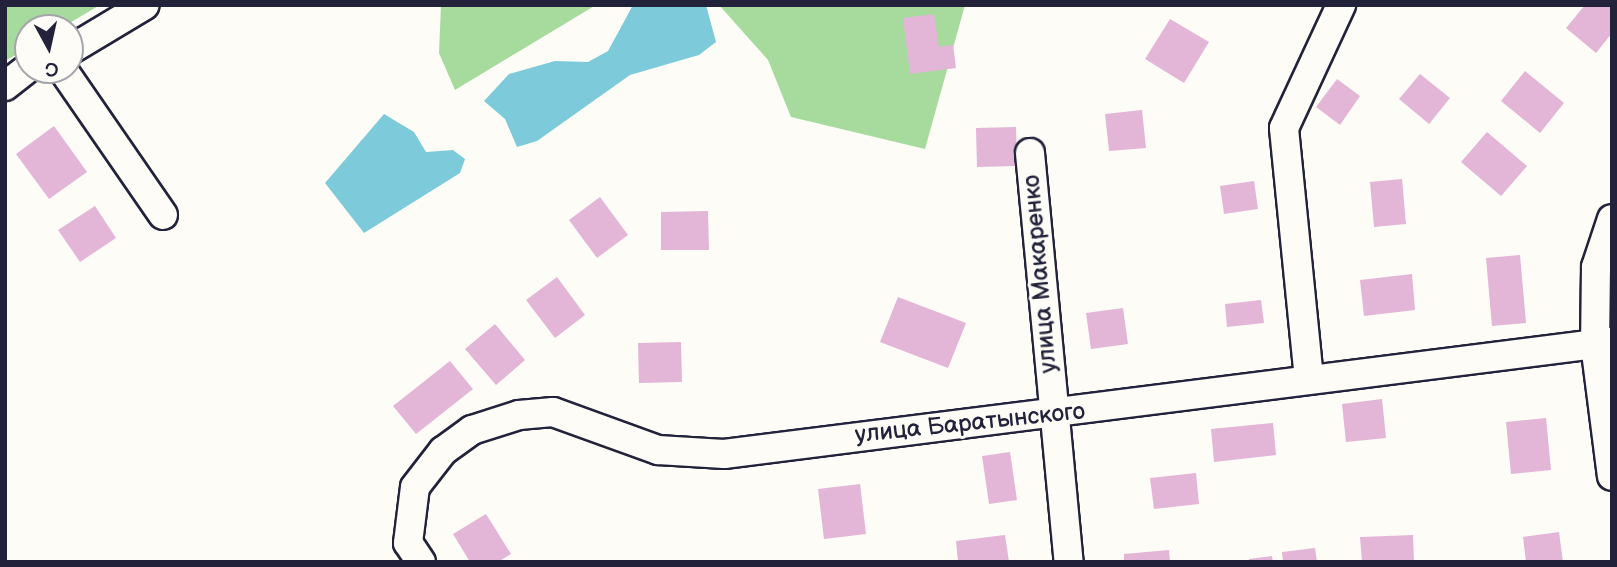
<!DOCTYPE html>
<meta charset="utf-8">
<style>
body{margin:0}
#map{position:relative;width:1617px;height:567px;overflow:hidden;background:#fdfcf7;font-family:"Balsamiq Sans",sans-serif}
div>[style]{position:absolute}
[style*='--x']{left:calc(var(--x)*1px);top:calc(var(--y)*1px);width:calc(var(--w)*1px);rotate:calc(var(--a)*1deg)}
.green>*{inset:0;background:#a7db9e}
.water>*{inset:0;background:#7dcbda}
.building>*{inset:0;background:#e3b5d7}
.roads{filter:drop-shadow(2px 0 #22223b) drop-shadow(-2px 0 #22223b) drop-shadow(0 2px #22223b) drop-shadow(0 -2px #22223b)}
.street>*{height:28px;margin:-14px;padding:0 14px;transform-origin:14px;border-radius:14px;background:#fdfcf7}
span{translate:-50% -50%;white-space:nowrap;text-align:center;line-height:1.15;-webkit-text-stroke:6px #fdfcf7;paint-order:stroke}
.street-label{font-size:24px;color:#22223b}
.frame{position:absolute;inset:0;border:7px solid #22223b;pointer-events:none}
.north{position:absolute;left:14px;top:14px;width:70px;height:70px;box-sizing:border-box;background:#fdfcf7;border:2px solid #a5a5ac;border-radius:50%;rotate:172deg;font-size:19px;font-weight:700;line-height:28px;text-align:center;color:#22223b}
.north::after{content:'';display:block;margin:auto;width:24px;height:32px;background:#22223b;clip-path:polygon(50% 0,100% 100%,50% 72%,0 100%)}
</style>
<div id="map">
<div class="green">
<div style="clip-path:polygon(5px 5px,100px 5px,61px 28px,28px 28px,28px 48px,5px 61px)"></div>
<div style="clip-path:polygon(441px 5px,596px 5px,455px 90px,439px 53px)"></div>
<div style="clip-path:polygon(719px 5px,965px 5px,925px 149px,791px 117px,768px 60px)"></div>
</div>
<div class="water">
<div style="clip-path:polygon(633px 5px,706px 5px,716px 42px,699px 55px,630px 75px,537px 141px,517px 147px,505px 119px,484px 101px,509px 74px,555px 61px,588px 62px,608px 51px)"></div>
<div style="clip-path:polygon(384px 114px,414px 132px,426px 152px,453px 150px,465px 159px,460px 173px,364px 233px,325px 183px)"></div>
</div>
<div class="building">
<div style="clip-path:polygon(1585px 5px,1612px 5px,1612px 33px,1596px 53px,1566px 28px)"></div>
<div style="clip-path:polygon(934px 14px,939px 47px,953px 45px,956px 68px,910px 74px,903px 18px)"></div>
<div style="clip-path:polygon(1170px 19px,1209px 42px,1184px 83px,1145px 59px)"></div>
<div style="clip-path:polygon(1525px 71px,1564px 103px,1540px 133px,1501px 101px)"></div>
<div style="clip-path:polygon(1420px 74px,1450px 98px,1429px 124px,1399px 99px)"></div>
<div style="clip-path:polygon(1337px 79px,1360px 96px,1340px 125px,1316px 107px)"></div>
<div style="clip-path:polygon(1142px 110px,1146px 148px,1109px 151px,1105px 114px)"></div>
<div style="clip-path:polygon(54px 126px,87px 172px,49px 199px,16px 154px)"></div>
<div style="clip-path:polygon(1016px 127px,1017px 166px,977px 167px,976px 128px)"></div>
<div style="clip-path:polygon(1487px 132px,1527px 166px,1501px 196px,1461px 162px)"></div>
<div style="clip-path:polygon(1402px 179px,1406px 224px,1374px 227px,1370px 182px)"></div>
<div style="clip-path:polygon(1254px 181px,1258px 209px,1224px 214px,1220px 186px)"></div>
<div style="clip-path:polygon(600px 197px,628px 235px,597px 258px,569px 220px)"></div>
<div style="clip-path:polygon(95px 206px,116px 238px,80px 262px,58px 230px)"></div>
<div style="clip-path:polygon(708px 211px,709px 250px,661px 250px,661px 212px)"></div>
<div style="clip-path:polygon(1520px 255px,1526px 323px,1492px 326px,1486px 258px)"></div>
<div style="clip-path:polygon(1412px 274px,1415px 310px,1364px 316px,1360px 280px)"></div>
<div style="clip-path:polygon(557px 277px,585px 315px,555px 338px,526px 300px)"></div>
<div style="clip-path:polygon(898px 297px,966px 323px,948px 368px,880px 342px)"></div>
<div style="clip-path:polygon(1261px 300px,1264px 323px,1227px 327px,1225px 304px)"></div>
<div style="clip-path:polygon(1123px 308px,1128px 344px,1091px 349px,1086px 313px)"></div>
<div style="clip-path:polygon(495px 324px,525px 360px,496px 385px,465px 349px)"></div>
<div style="clip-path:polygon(681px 342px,682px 382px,639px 383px,638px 343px)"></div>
<div style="clip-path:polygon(450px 361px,473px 389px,416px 434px,393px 406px)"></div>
<div style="clip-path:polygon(1382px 399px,1386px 438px,1346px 442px,1342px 404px)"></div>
<div style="clip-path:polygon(1546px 418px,1551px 470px,1511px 474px,1506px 422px)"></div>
<div style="clip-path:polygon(1273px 423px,1276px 455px,1214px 462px,1211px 429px)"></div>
<div style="clip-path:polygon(1010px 452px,1017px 500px,989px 504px,982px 456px)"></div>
<div style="clip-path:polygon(1196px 473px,1199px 504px,1154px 509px,1150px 478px)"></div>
<div style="clip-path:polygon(860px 484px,866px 534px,824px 539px,818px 489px)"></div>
<div style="clip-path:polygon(486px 514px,511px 554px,498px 562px,470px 562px,453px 534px)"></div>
<div style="clip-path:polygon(1559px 532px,1563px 562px,1526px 562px,1523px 537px)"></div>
<div style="clip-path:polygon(1005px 535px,1009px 562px,958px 562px,956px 541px)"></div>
<div style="clip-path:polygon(1413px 535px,1414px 562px,1362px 562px,1360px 537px)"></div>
<div style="clip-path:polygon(1315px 548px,1317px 562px,1283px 562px,1282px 552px)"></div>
<div style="clip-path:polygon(1169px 550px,1170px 562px,1124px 562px,1124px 554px)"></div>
<div style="clip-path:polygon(1272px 556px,1273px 562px,1249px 562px,1249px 559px)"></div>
</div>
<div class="roads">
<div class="street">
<div style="--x:70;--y:50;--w:87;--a:-31"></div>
<div style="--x:63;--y:70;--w:176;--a:55.4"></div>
<div style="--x:5;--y:86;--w:29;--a:-38"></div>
<div style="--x:1030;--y:153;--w:411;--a:84.6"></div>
<div style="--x:1612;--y:219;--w:51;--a:108.4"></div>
<div style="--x:1596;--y:267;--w:77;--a:90.7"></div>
<div style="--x:1595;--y:344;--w:133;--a:82.7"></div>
<div style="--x:1309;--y:379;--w:252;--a:-95.7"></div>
<div style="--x:1284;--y:128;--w:136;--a:-65.1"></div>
<div style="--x:421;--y:562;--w:23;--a:-124"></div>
<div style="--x:408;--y:543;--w:56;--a:-82.9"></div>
<div style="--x:415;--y:487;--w:46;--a:-52.1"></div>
<div style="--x:443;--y:451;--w:36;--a:-36"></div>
<div style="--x:472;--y:430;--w:49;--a:-17.7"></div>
<div style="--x:519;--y:415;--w:34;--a:-5"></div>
<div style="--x:553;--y:412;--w:112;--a:19.9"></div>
<div style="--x:658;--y:450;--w:66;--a:3.5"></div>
<div style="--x:724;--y:454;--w:895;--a:-7.19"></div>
</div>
</div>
<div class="street-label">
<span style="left:1040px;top:274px;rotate:-95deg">улица Макаренко</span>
<span style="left:970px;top:423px;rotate:-6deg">улица Баратынского</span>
</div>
<div class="frame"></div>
<div class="north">С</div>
</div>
